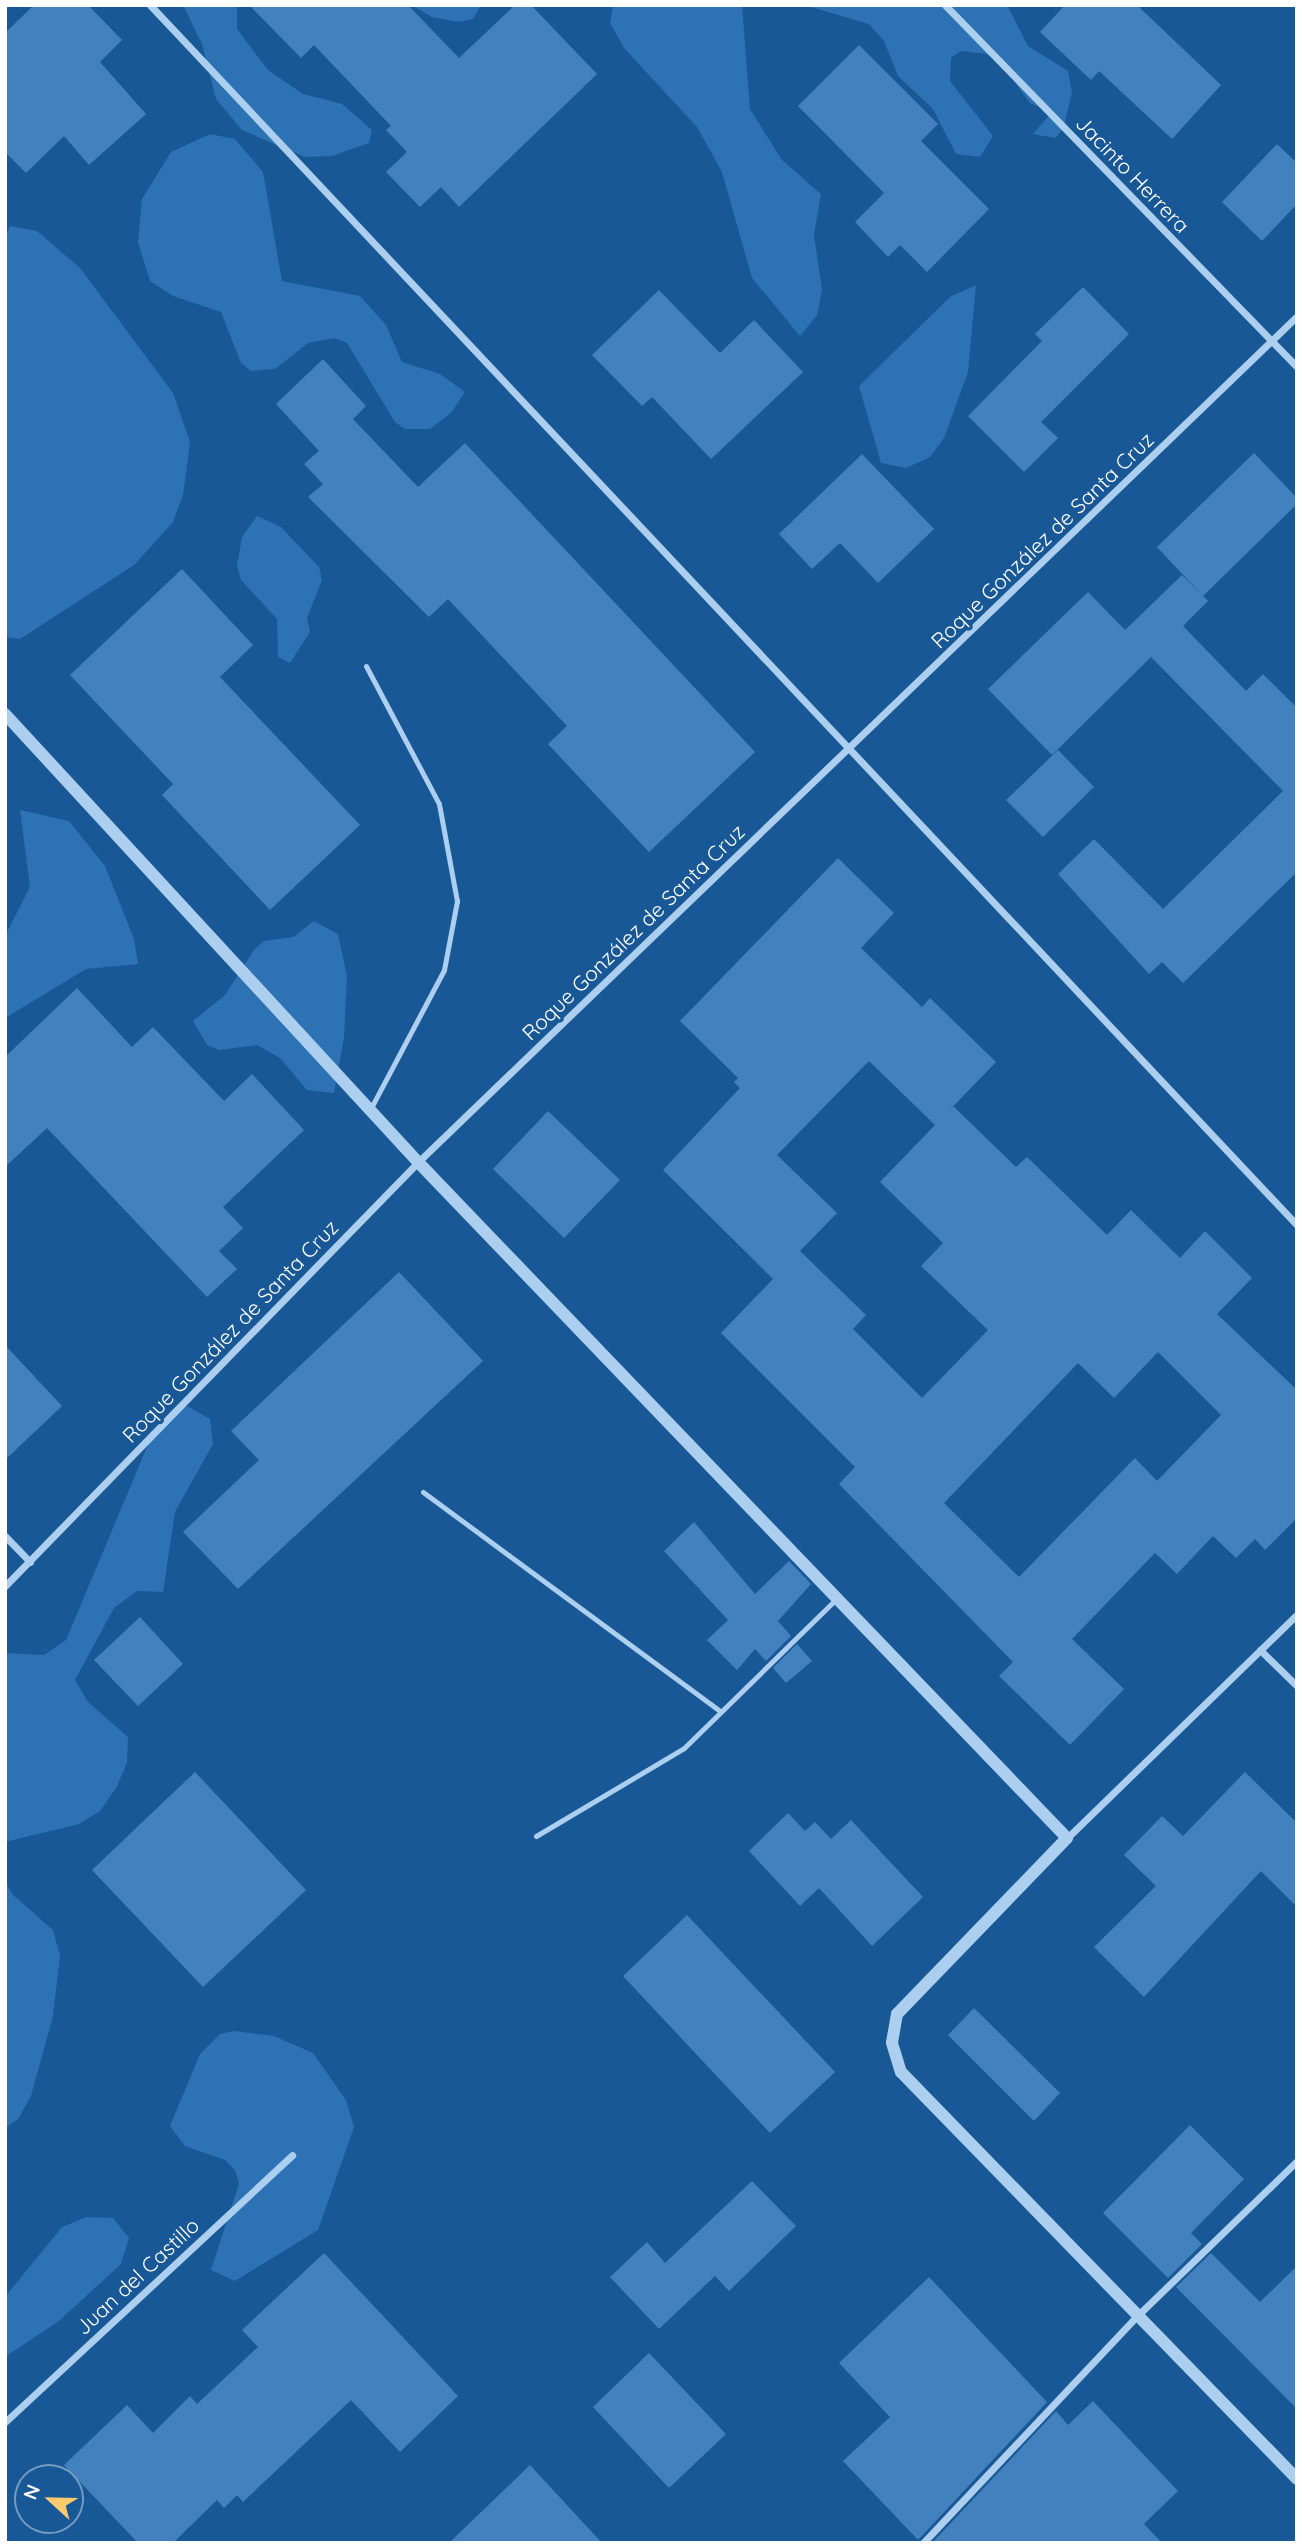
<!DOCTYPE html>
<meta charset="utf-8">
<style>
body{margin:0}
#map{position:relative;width:1302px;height:2548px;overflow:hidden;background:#195896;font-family:Quicksand,sans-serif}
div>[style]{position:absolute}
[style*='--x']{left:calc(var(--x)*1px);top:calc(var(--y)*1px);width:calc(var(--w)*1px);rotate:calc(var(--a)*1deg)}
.green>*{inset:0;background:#2d72b4}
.building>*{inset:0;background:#4281bd}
.service>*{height:5px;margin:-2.5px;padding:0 2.5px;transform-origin:2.5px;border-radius:2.5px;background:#accff0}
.minor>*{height:7px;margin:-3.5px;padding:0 3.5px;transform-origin:3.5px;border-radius:3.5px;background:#accff0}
.tertiary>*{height:12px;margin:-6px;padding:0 6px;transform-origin:6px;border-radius:6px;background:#accff0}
span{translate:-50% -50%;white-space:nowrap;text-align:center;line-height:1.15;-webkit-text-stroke:7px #195896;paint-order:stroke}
.street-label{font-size:21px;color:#fff}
.frame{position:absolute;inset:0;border:7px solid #fff;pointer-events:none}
.north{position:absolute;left:14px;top:2464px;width:70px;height:70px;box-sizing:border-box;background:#195896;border:2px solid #759bc0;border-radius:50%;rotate:292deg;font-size:19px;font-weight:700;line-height:28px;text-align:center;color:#fff}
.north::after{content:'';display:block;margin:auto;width:24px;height:32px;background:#ffca6b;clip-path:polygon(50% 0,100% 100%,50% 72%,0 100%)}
</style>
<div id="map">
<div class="green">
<div style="clip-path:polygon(183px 5px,237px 5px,237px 29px,268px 70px,303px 94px,342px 104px,372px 130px,369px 143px,332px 156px,305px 157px,242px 130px,216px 99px,202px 44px)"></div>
<div style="clip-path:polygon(411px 5px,481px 5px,473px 19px,459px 22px,432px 17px)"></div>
<div style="clip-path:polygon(613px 5px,742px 5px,750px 109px,782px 160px,821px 194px,814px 235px,822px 290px,817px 315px,800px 336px,752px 278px,722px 172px,697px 127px,624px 48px,610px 23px)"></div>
<div style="clip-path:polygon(804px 5px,1007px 5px,1028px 46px,1068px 71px,1072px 93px,1063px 129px,1055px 138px,1033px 134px,1052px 112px,1030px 103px,995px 55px,961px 51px,951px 58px,950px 81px,993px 136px,980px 157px,956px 154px,933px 109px,898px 76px,884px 41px,869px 24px)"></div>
<div style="clip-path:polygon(210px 134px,235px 139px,263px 172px,282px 281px,360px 296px,386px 325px,402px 362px,440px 374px,465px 392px,451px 413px,430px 429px,405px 429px,395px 422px,347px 343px,334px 338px,308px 343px,275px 369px,251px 371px,241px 363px,221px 312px,173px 296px,150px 281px,138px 242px,142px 199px,171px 152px)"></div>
<div style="clip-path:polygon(10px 226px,37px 231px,80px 268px,173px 393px,190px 442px,183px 495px,173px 522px,134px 565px,20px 639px,5px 637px,5px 236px)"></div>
<div style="clip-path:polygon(976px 285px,968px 372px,944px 438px,930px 457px,906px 468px,881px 463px,859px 386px,950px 297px)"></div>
<div style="clip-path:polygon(257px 516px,281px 527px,319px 567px,322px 580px,307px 618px,310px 632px,290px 663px,278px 657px,277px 619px,241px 580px,237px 565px,242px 537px)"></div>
<div style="clip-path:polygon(20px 810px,69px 821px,105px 866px,134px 939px,138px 964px,86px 969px,5px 1018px,5px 936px,30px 887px)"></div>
<div style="clip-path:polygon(314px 921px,338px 934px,347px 976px,344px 1038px,334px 1093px,307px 1090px,280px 1058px,257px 1045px,219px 1050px,207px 1045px,193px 1021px,225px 995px,254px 950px,264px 941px,293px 937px)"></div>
<div style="clip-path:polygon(187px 1406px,210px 1419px,213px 1444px,175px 1512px,163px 1592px,137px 1591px,114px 1608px,75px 1680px,88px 1702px,128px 1737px,127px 1763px,116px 1788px,100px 1811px,79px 1824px,5px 1842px,5px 1653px,44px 1655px,66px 1640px,150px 1440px,164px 1419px)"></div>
<div style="clip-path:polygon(5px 1881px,13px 1895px,53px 1930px,60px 1956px,53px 2016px,31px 2096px,18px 2119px,5px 2128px)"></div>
<div style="clip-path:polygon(234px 2031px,274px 2036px,313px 2053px,346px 2100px,354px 2127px,318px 2230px,235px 2281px,211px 2270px,239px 2184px,235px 2170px,225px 2160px,185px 2146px,170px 2126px,200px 2054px,220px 2034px)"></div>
<div style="clip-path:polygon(87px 2217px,113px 2218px,129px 2238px,121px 2264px,59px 2321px,5px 2357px,5px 2297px,62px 2227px)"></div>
</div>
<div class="building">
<div style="clip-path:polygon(34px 5px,88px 5px,122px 40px,100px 62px,146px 114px,89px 165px,64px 136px,26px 173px,5px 152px,5px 33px)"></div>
<div style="clip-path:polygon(249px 5px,408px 5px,459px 58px,515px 5px,531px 5px,597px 74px,459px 207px,441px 187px,420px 207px,386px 172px,407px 152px,386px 130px,391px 126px,314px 45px,301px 58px)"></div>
<div style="clip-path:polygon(1065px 5px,1137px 5px,1221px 85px,1172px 139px,1099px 71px,1091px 80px,1040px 32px)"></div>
<div style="clip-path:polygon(859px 45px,938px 124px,921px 141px,989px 209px,927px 272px,900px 245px,888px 257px,855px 222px,884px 193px,798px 106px)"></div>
<div style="clip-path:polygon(1277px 144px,1297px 163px,1297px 204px,1262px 241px,1222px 202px)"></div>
<div style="clip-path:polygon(1083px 287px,1129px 334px,1041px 422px,1058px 438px,1024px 472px,968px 416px,1042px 341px,1035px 334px)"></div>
<div style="clip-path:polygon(659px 290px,720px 353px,754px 320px,803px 372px,711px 459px,652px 397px,642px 406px,592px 355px)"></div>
<div style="clip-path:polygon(323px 359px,366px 406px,353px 419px,418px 487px,465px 443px,755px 752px,649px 852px,548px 744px,567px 726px,448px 599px,429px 617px,308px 497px,323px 484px,304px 464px,319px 451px,276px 404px)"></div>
<div style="clip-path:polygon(1254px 453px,1297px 498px,1297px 504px,1203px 596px,1157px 547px)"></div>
<div style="clip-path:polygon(862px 454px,934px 529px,878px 583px,840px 543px,812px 569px,779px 534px)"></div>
<div style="clip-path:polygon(182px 569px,253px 645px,220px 677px,360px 825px,270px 910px,162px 795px,173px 784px,70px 675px)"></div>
<div style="clip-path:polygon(1182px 575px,1208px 601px,1183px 626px,1246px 691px,1263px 674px,1297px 708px,1297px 872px,1183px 983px,1162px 962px,1149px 974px,1058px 874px,1094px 839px,1163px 909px,1283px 791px,1151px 657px,1052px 755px,988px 689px,1088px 592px,1125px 630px)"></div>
<div style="clip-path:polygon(1058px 750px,1094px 787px,1043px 837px,1006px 800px)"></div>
<div style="clip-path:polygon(evenodd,838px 858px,894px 913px,861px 948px,922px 1007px,930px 998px,996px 1062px,935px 1125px,953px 1106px,1016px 1167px,1027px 1157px,1107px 1235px,1131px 1210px,1180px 1258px,1205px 1231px,1252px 1278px,1217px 1314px,1297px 1390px,1297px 1518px,1265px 1550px,1255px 1539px,1236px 1558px,1213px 1536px,1177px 1574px,1155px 1553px,1072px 1639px,1124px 1689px,1070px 1745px,999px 1676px,1013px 1662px,839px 1484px,855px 1467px,721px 1333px,773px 1279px,663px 1170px,740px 1088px,734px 1082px,738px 1078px,680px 1021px,838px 858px,869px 1061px,935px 1125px,880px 1182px,943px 1243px,921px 1266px,988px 1330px,922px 1398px,853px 1329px,866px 1315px,800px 1251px,837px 1213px,777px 1155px,869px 1061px,838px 858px,1158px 1352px,1221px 1415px,1157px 1481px,1135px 1458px,1019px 1577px,944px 1503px,1078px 1363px,1114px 1398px,1158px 1352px)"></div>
<div style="clip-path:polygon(77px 988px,132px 1047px,153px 1027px,224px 1101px,252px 1074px,304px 1130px,223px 1207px,243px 1228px,219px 1251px,237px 1269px,207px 1297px,47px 1128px,5px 1167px,5px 1057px)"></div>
<div style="clip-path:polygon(548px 1111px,620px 1180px,564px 1238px,493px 1169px)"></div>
<div style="clip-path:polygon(399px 1272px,483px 1361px,238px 1589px,183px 1532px,259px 1460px,231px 1431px)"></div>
<div style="clip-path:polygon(5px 1345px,62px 1406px,5px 1460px)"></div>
<div style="clip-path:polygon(694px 1522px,755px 1594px,789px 1561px,811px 1584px,778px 1621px,791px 1636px,766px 1661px,755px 1649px,737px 1670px,707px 1640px,728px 1620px,664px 1551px)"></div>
<div style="clip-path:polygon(140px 1617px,183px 1664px,138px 1706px,94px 1660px)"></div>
<div style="clip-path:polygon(797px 1644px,812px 1661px,786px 1683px,773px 1668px)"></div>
<div style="clip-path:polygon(195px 1772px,306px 1890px,203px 1987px,92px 1870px)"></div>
<div style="clip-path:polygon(1245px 1772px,1297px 1823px,1297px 1907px,1261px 1871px,1144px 1997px,1094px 1947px,1156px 1886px,1124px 1855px,1162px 1816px,1183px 1836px)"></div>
<div style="clip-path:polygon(788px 1813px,805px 1831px,815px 1822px,831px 1839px,851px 1820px,923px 1897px,872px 1946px,819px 1888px,800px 1906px,749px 1851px)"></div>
<div style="clip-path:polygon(687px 1915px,835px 2072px,770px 2133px,623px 1976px)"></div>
<div style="clip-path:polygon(974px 2008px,1060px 2093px,1034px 2121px,948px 2035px)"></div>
<div style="clip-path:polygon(1190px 2125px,1244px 2179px,1191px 2233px,1202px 2244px,1168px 2278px,1103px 2213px)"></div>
<div style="clip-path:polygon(752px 2181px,796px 2226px,729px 2291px,715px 2276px,659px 2329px,610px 2277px,647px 2242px,665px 2263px)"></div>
<div style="clip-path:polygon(324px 2253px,458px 2396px,400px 2452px,351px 2400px,243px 2502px,237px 2495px,224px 2508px,217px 2500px,173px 2543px,138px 2543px,64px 2465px,127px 2405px,153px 2433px,190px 2396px,197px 2404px,258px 2347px,242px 2330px)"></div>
<div style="clip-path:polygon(1211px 2253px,1260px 2302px,1297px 2266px,1297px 2409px,1176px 2287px)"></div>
<div style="clip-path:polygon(929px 2277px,1047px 2402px,918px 2540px,843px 2461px,890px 2417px,839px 2363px)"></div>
<div style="clip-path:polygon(649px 2353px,726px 2434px,669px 2488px,593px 2407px)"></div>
<div style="clip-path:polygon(1093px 2401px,1178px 2491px,1144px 2524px,1162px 2543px,932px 2543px,1056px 2411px,1068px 2425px)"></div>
<div style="clip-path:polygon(530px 2465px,602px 2543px,449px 2543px)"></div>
</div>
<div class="service">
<div style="--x:366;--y:666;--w:156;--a:62.1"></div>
<div style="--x:439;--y:804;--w:99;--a:79.5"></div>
<div style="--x:457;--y:901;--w:70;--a:100.7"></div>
<div style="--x:444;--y:970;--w:158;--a:117.9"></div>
<div style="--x:423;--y:1492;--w:369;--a:36.4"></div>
<div style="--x:536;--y:1836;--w:172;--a:-30.7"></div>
<div style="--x:684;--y:1748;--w:214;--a:-44.4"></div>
</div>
<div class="minor">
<div style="--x:150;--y:5;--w:1675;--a:46.77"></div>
<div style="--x:945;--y:5;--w:505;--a:45.8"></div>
<div style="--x:5;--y:1536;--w:36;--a:46"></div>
<div style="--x:5;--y:1586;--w:592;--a:-45.75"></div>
<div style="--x:418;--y:1162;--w:1220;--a:-43.9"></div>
<div style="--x:1260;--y:1650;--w:52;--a:44.2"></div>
<div style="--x:1067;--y:1838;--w:321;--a:-44.2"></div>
<div style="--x:5;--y:2422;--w:392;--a:-42.9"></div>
<div style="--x:923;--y:2543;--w:312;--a:-46.7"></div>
<div style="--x:1137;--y:2316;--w:223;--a:-44.1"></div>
</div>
<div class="tertiary">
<div style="--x:5;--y:714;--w:609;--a:47.33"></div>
<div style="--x:418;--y:1162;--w:937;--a:46.17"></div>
<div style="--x:1067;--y:1838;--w:245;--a:134"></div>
<div style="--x:897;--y:2014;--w:29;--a:100"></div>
<div style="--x:892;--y:2043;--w:30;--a:73"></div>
<div style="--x:901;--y:2072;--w:568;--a:45.78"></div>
</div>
<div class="street-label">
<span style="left:1133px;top:174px;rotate:46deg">Jacinto Herrera</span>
<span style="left:1042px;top:540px;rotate:-44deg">Roque González de Santa Cruz</span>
<span style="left:633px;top:932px;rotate:-44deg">Roque González de Santa Cruz</span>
<span style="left:230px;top:1331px;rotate:-46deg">Roque González de Santa Cruz</span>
<span style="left:137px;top:2276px;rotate:-43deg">Juan del Castillo</span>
</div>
<div class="frame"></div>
<div class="north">N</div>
</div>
